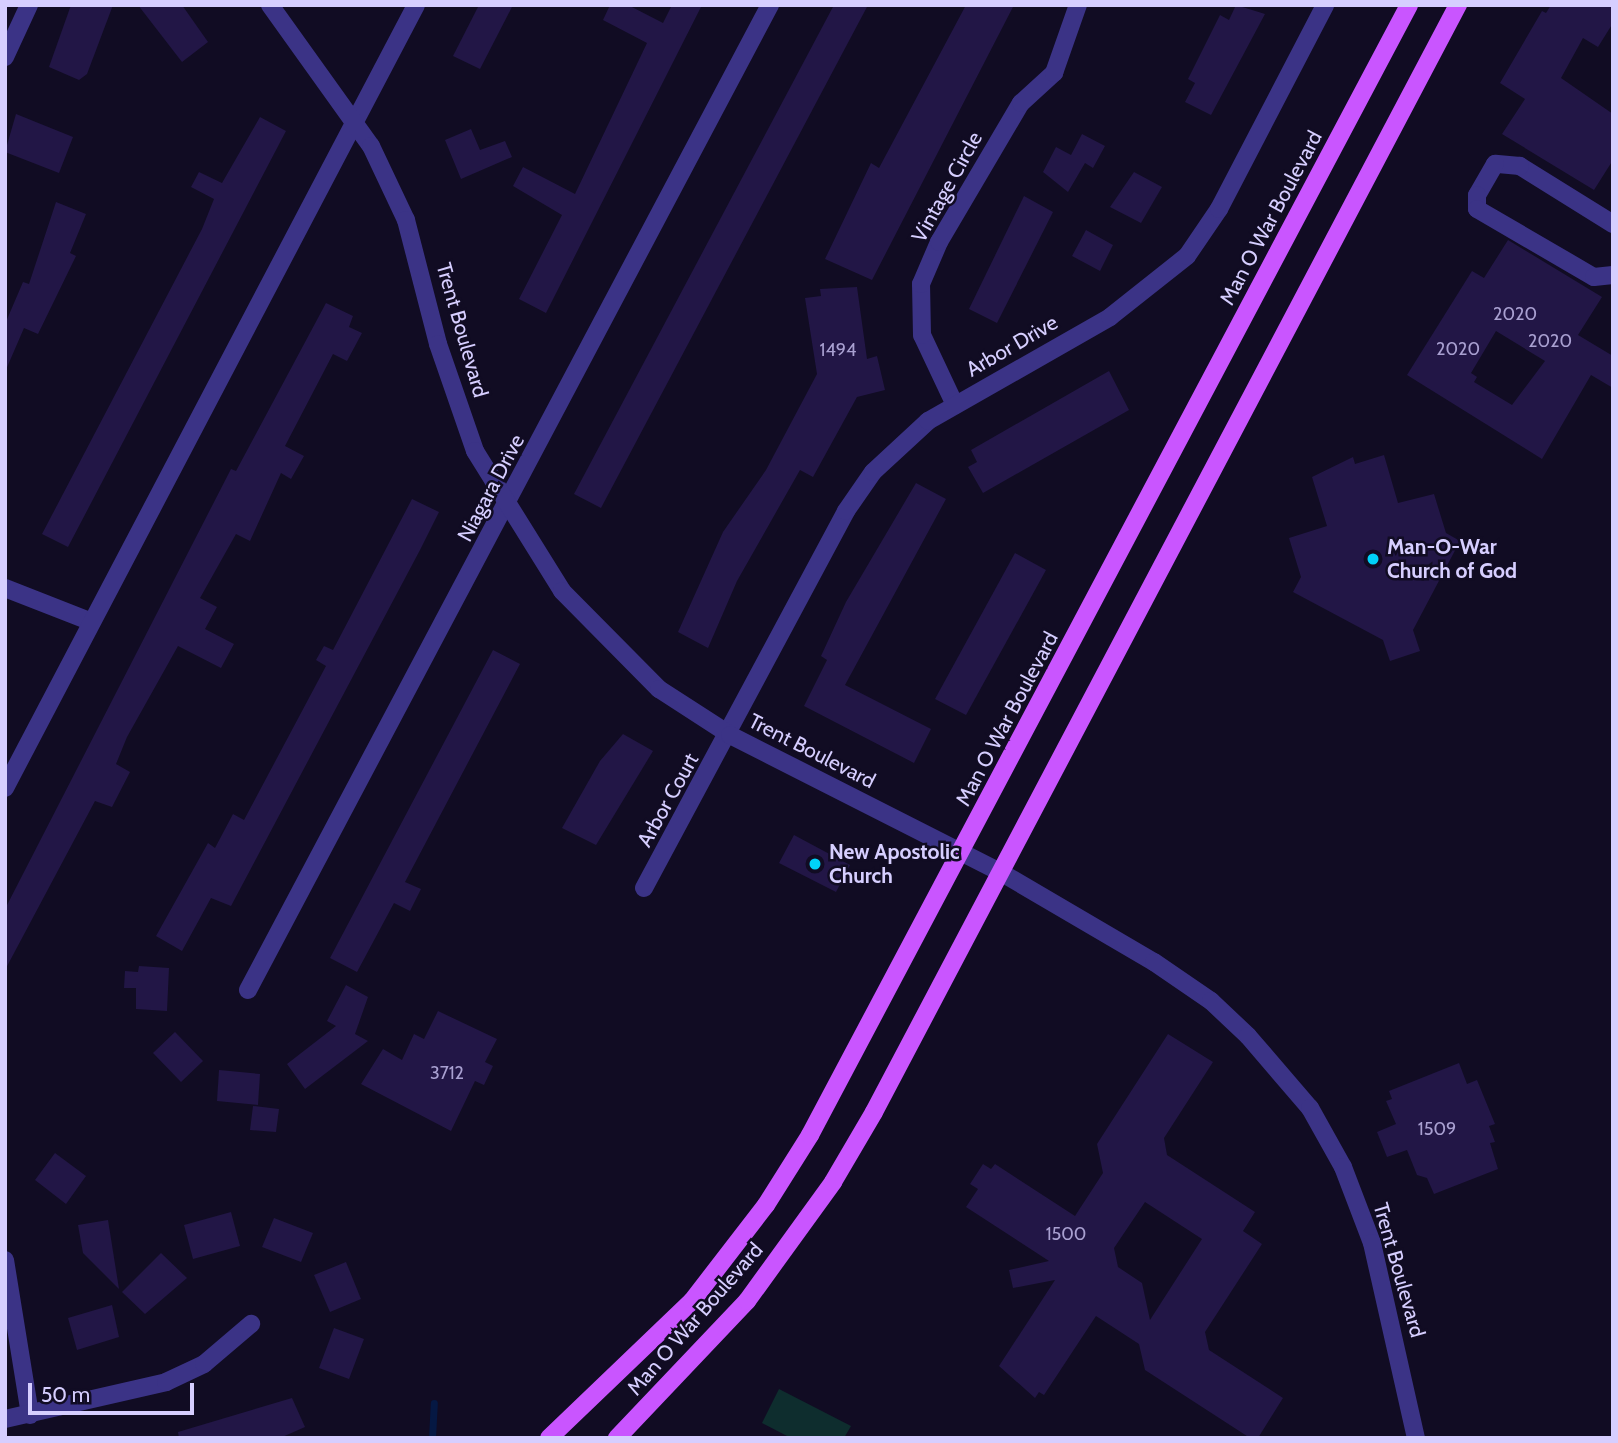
<!DOCTYPE html>
<style>
body{margin:0}
#map{position:relative;width:1618px;height:1443px;overflow:hidden;background:#110c23;font-family:Cabin,sans-serif}
div>[style]{position:absolute}
[style*='--x']{left:calc(var(--x)*1px);top:calc(var(--y)*1px);width:calc(var(--w)*1px);rotate:calc(var(--a)*1deg)}
.green>*{inset:0;background:#0e2d2e}
.stream>*{height:7px;margin:-3.5px;padding:0 3.5px;transform-origin:3.5px;border-radius:3.5px;background:#051843}
.building>*{inset:0;background:#221646}
.minor>*{height:18px;margin:-9px;padding:0 9px;transform-origin:9px;border-radius:9px;background:#3b3386}
.tertiary>*{height:18px;margin:-9px;padding:0 9px;transform-origin:9px;border-radius:9px;background:#3b3386}
.primary>*{height:18px;margin:-9px;padding:0 9px;transform-origin:9px;border-radius:9px;background:#c955ff}
.dots>*{width:19px;height:19px;translate:-50% -50%;box-sizing:border-box;border:4px solid #110c23;border-radius:50%}
span{translate:-50% -50%;white-space:nowrap;text-align:center;line-height:1.15;-webkit-text-stroke:5px #110c23;paint-order:stroke}
.number-label{font-size:18px;color:#a9a0d1}
.number-label span{-webkit-text-stroke-width:0}
.street-label{font-size:21px;color:#d6ceff}
.poi-label{font-size:21px;color:#d6ceff;font-weight:700}
.left{translate:0 -50%;text-align:left}
.frame{position:absolute;inset:0;border:7px solid #d6ceff;pointer-events:none}
.scale{position:absolute;left:28px;top:1383px;width:166px;height:32px;box-sizing:border-box;border:4px solid #d6ceff;border-top:0;padding-left:9px;font-size:21px;line-height:24px;white-space:nowrap;color:#d6ceff;-webkit-text-stroke:5px #110c23;paint-order:stroke}
</style>
<div id="map">
<div class="green">
<div style="clip-path:polygon(779px 1389px,851px 1426px,844px 1438px,791px 1438px,762px 1423px)"></div>
</div>
<div class="stream">
<div style="--x:432;--y:1438;--w:35;--a:-87"></div>
</div>
<div class="building">
<div style="clip-path:polygon(71px 5px,113px 5px,87px 74px,79px 80px,49px 67px)"></div>
<div style="clip-path:polygon(138px 5px,182px 5px,208px 42px,182px 62px)"></div>
<div style="clip-path:polygon(479px 5px,513px 5px,480px 69px,453px 56px)"></div>
<div style="clip-path:polygon(610px 5px,628px 5px,663px 23px,672px 5px,702px 5px,546px 313px,519px 299px,562px 215px,513px 186px,523px 167px,575px 194px,647px 43px,603px 20px)"></div>
<div style="clip-path:polygon(834px 5px,868px 5px,601px 508px,574px 494px)"></div>
<div style="clip-path:polygon(966px 5px,1014px 5px,872px 280px,825px 259px,871px 163px,879px 168px)"></div>
<div style="clip-path:polygon(1236px 5px,1265px 14px,1211px 115px,1185px 102px,1195px 83px,1188px 79px,1220px 15px,1229px 20px)"></div>
<div style="clip-path:polygon(1551px 5px,1613px 5px,1613px 23px,1598px 47px,1583px 38px,1561px 78px,1613px 114px,1613px 160px,1594px 190px,1502px 134px,1525px 99px,1500px 83px,1542px 11px,1546px 13px)"></div>
<div style="clip-path:polygon(16px 114px,73px 137px,59px 173px,5px 152px)"></div>
<div style="clip-path:polygon(260px 117px,286px 131px,68px 547px,42px 534px,202px 229px,214px 199px,191px 187px,199px 172px,222px 183px)"></div>
<div style="clip-path:polygon(471px 129px,480px 150px,505px 141px,512px 157px,461px 179px,445px 140px)"></div>
<div style="clip-path:polygon(1082px 134px,1105px 146px,1093px 168px,1085px 163px,1068px 192px,1043px 172px,1056px 147px,1071px 155px)"></div>
<div style="clip-path:polygon(1134px 172px,1162px 187px,1141px 223px,1110px 207px)"></div>
<div style="clip-path:polygon(1024px 196px,1053px 212px,997px 323px,969px 309px)"></div>
<div style="clip-path:polygon(56px 202px,86px 214px,70px 253px,76px 256px,38px 334px,24px 328px,5px 372px,5px 324px,23px 282px,29px 284px)"></div>
<div style="clip-path:polygon(1086px 230px,1113px 245px,1100px 271px,1072px 256px)"></div>
<div style="clip-path:polygon(evenodd,1508px 240px,1602px 297px,1578px 335px,1613px 356px,1613px 388px,1591px 375px,1542px 459px,1407px 375px,1472px 271px,1484px 278px,1508px 240px,1496px 331px,1545px 361px,1512px 405px,1474px 382px,1477px 377px,1471px 373px,1496px 331px)"></div>
<div style="clip-path:polygon(857px 287px,867px 359px,877px 356px,885px 390px,857px 397px,813px 477px,800px 470px,737px 581px,708px 648px,678px 632px,723px 532px,766px 470px,817px 374px,805px 298px,821px 296px,820px 289px)"></div>
<div style="clip-path:polygon(326px 303px,353px 316px,349px 327px,362px 333px,347px 361px,333px 354px,285px 446px,304px 456px,291px 479px,281px 473px,250px 541px,236px 534px,200px 598px,217px 607px,205px 629px,234px 644px,221px 668px,178px 646px,127px 737px,116px 764px,130px 772px,112px 807px,95px 801px,5px 970px,5px 909px,231px 469px,236px 471px)"></div>
<div style="clip-path:polygon(1109px 371px,1129px 410px,983px 493px,968px 467px,977px 462px,971px 450px)"></div>
<div style="clip-path:polygon(1384px 455px,1398px 503px,1434px 494px,1446px 533px,1460px 541px,1413px 630px,1420px 651px,1390px 661px,1383px 640px,1293px 592px,1301px 577px,1289px 538px,1327px 526px,1312px 477px,1353px 457px,1355px 464px)"></div>
<div style="clip-path:polygon(916px 483px,946px 499px,845px 685px,931px 729px,914px 763px,804px 706px,827px 660px,821px 656px,846px 602px)"></div>
<div style="clip-path:polygon(412px 499px,439px 512px,420px 550px,231px 906px,211px 898px,182px 951px,156px 936px,208px 843px,215px 848px,233px 814px,244px 820px,326px 666px,316px 660px,324px 646px,333px 650px)"></div>
<div style="clip-path:polygon(1015px 553px,1046px 570px,966px 715px,935px 699px)"></div>
<div style="clip-path:polygon(493px 650px,520px 664px,405px 882px,421px 889px,410px 911px,394px 903px,357px 972px,330px 958px)"></div>
<div style="clip-path:polygon(623px 734px,653px 751px,596px 845px,562px 828px,600px 761px)"></div>
<div style="clip-path:polygon(794px 835px,850px 865px,836px 892px,779px 863px)"></div>
<div style="clip-path:polygon(139px 966px,169px 968px,167px 1011px,136px 1009px,136px 988px,124px 988px,125px 971px,138px 972px)"></div>
<div style="clip-path:polygon(346px 985px,368px 997px,355px 1034px,368px 1041px,305px 1089px,287px 1064px,336px 1026px,327px 1021px)"></div>
<div style="clip-path:polygon(438px 1011px,497px 1039px,485px 1062px,493px 1066px,484px 1085px,475px 1081px,451px 1131px,361px 1084px,383px 1049px,402px 1060px,414px 1034px,424px 1039px)"></div>
<div style="clip-path:polygon(175px 1032px,203px 1061px,181px 1082px,153px 1053px)"></div>
<div style="clip-path:polygon(evenodd,1168px 1034px,1213px 1062px,1164px 1138px,1167px 1155px,1255px 1212px,1243px 1231px,1262px 1244px,1205px 1332px,1209px 1350px,1283px 1398px,1258px 1438px,1250px 1438px,1145px 1370px,1139px 1344px,1096px 1316px,1044px 1395px,1039px 1392px,1035px 1398px,999px 1366px,1055px 1280px,1013px 1288px,1009px 1270px,1049px 1261px,966px 1207px,978px 1189px,970px 1184px,983px 1164px,991px 1169px,995px 1164px,1075px 1216px,1103px 1173px,1097px 1144px,1168px 1034px,1145px 1202px,1202px 1239px,1150px 1320px,1142px 1283px,1118px 1267px,1114px 1248px,1145px 1202px)"></div>
<div style="clip-path:polygon(1459px 1063px,1467px 1084px,1477px 1080px,1495px 1124px,1489px 1126px,1495px 1142px,1490px 1143px,1498px 1169px,1434px 1194px,1427px 1178px,1417px 1175px,1407px 1150px,1387px 1157px,1377px 1132px,1396px 1124px,1386px 1101px,1392px 1099px,1389px 1091px)"></div>
<div style="clip-path:polygon(219px 1070px,260px 1074px,258px 1105px,217px 1101px)"></div>
<div style="clip-path:polygon(253px 1106px,279px 1109px,276px 1132px,250px 1130px)"></div>
<div style="clip-path:polygon(55px 1153px,86px 1176px,66px 1204px,35px 1180px)"></div>
<div style="clip-path:polygon(231px 1212px,240px 1246px,193px 1259px,184px 1225px)"></div>
<div style="clip-path:polygon(274px 1218px,313px 1233px,301px 1262px,262px 1247px)"></div>
<div style="clip-path:polygon(108px 1220px,119px 1289px,83px 1253px,78px 1225px)"></div>
<div style="clip-path:polygon(161px 1253px,187px 1278px,145px 1314px,122px 1292px)"></div>
<div style="clip-path:polygon(346px 1262px,361px 1299px,330px 1312px,314px 1275px)"></div>
<div style="clip-path:polygon(112px 1305px,119px 1337px,77px 1350px,68px 1318px)"></div>
<div style="clip-path:polygon(334px 1328px,364px 1339px,349px 1379px,319px 1368px)"></div>
<div style="clip-path:polygon(292px 1398px,305px 1427px,280px 1438px,179px 1438px,178px 1432px)"></div>
</div>
<div class="minor">
<div style="--x:5;--y:57;--w:57;--a:-65.2"></div>
<div style="--x:1613;--y:224;--w:110;--a:-148.1"></div>
<div style="--x:1520;--y:166;--w:25;--a:-175"></div>
<div style="--x:1495;--y:164;--w:36;--a:120"></div>
<div style="--x:1477;--y:195;--w:14;--a:90"></div>
<div style="--x:1477;--y:209;--w:135;--a:30.2"></div>
<div style="--x:1594;--y:277;--w:19;--a:-6"></div>
<div style="--x:955;--y:405;--w:77;--a:-115.2"></div>
<div style="--x:922;--y:335;--w:51;--a:-91.1"></div>
<div style="--x:921;--y:284;--w:46;--a:-66.8"></div>
<div style="--x:939;--y:242;--w:161;--a:-59.5"></div>
<div style="--x:1021;--y:103;--w:45;--a:-42.3"></div>
<div style="--x:1054;--y:73;--w:72;--a:-70.6"></div>
<div style="--x:5;--y:588;--w:93;--a:21.3"></div>
<div style="--x:5;--y:788;--w:884;--a:-62.3"></div>
<div style="--x:644;--y:888;--w:428;--a:-61.8"></div>
<div style="--x:846;--y:511;--w:47;--a:-55.3"></div>
<div style="--x:873;--y:472;--w:75;--a:-42.8"></div>
<div style="--x:928;--y:421;--w:210;--a:-29.7"></div>
<div style="--x:1110;--y:317;--w:98;--a:-38.4"></div>
<div style="--x:1187;--y:256;--w:57;--a:-55.8"></div>
<div style="--x:1219;--y:209;--w:230;--a:-62.5"></div>
<div style="--x:248;--y:990;--w:1115;--a:-62.08"></div>
<div style="--x:5;--y:1260;--w:157;--a:80.8"></div>
<div style="--x:5;--y:1419;--w:165;--a:-12.9"></div>
<div style="--x:166;--y:1382;--w:42;--a:-25.3"></div>
<div style="--x:204;--y:1364;--w:62;--a:-40.4"></div>
</div>
<div class="tertiary">
<div style="--x:270;--y:5;--w:173;--a:54.4"></div>
<div style="--x:371;--y:146;--w:82;--a:64.7"></div>
<div style="--x:406;--y:220;--w:128;--a:75.5"></div>
<div style="--x:438;--y:344;--w:113;--a:70.9"></div>
<div style="--x:475;--y:451;--w:165;--a:58.1"></div>
<div style="--x:562;--y:591;--w:138;--a:45.3"></div>
<div style="--x:659;--y:689;--w:85;--a:32.9"></div>
<div style="--x:730;--y:735;--w:305;--a:26.9"></div>
<div style="--x:1002;--y:873;--w:176;--a:30.4"></div>
<div style="--x:1154;--y:962;--w:69;--a:34.4"></div>
<div style="--x:1211;--y:1001;--w:51;--a:43.4"></div>
<div style="--x:1248;--y:1036;--w:95;--a:49.3"></div>
<div style="--x:1310;--y:1108;--w:68;--a:60.8"></div>
<div style="--x:1343;--y:1167;--w:81;--a:69.1"></div>
<div style="--x:1372;--y:1243;--w:200;--a:77.3"></div>
</div>
<div class="primary">
<div style="--x:549;--y:1438;--w:198;--a:-43.8"></div>
<div style="--x:692;--y:1301;--w:121;--a:-52.4"></div>
<div style="--x:766;--y:1205;--w:83;--a:-57.8"></div>
<div style="--x:810;--y:1135;--w:1279;--a:-62.07"></div>
<div style="--x:617;--y:1438;--w:189;--a:-46.5"></div>
<div style="--x:747;--y:1301;--w:147;--a:-54.1"></div>
<div style="--x:833;--y:1182;--w:81;--a:-59.6"></div>
<div style="--x:874;--y:1112;--w:1252;--a:-62.19"></div>
</div>
<div class="dots">
<div style="left:1373px;top:559px;background:#00d2f9"></div>
<div style="left:815px;top:864px;background:#00d2f9"></div>
</div>
<div class="number-label">
<span style="left:1515px;top:314px">2020</span>
<span style="left:1550px;top:341px">2020</span>
<span style="left:1458px;top:349px">2020</span>
<span style="left:838px;top:350px">1494</span>
<span style="left:447px;top:1073px">3712</span>
<span style="left:1437px;top:1129px">1509</span>
<span style="left:1066px;top:1234px">1500</span>
</div>
<div class="street-label">
<span style="left:947px;top:187px;rotate:-61deg">Vintage Circle</span>
<span style="left:1271px;top:218px;rotate:-62deg">Man O War Boulevard</span>
<span style="left:462px;top:330px;rotate:74deg">Trent Boulevard</span>
<span style="left:1012px;top:346px;rotate:-30deg">Arbor Drive</span>
<span style="left:491px;top:488px;rotate:-62deg">Niagara Drive</span>
<span style="left:1007px;top:719px;rotate:-62deg">Man O War Boulevard</span>
<span style="left:812px;top:751px;rotate:27deg">Trent Boulevard</span>
<span style="left:668px;top:800px;rotate:-61deg">Arbor Court</span>
<span style="left:1399px;top:1270px;rotate:74deg">Trent Boulevard</span>
<span style="left:695px;top:1319px;rotate:-49deg">Man O War Boulevard</span>
</div>
<div class="poi-label">
<span class="left" style="left:1387px;top:559px">Man-O-War<br>Church of God</span>
<span class="left" style="left:829px;top:864px">New Apostolic<br>Church</span>
</div>
<div class="frame"></div>
<div class="scale">50 m</div>
</div>
